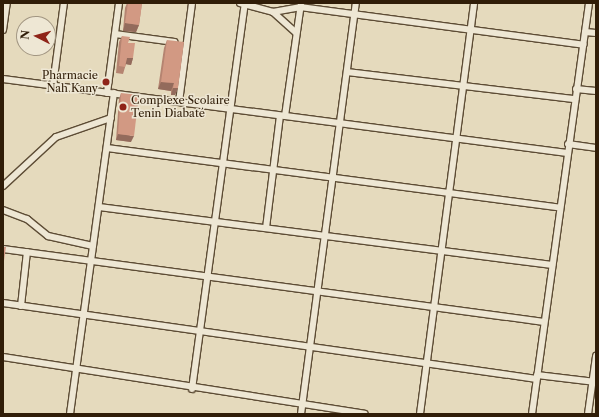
<!DOCTYPE html>
<meta charset="utf-8">
<style>
body{margin:0}
#map{position:relative;width:599px;height:417px;overflow:hidden;background:#e5dabd;font-family:"Libre Caslon Text",serif}
div>[style]{position:absolute}
[style*='--x']{left:calc(var(--x)*1px);top:calc(var(--y)*1px);width:calc(var(--w)*1px);rotate:calc(var(--a)*1deg)}
.roads{filter:drop-shadow(1px 0 #5d4c35) drop-shadow(-1px 0 #5d4c35) drop-shadow(0 1px #5d4c35) drop-shadow(0 -1px #5d4c35)}
.minor>*{height:6px;margin:-3px;padding:0 3px;transform-origin:3px;border-radius:3px;background:#eee7d4}
.wall>*{inset:0;background:#b58471}
.shaded-wall>*{inset:0;background:#936b5c}
.building>*{inset:0;background:#d29983}
.dots>*{width:11px;height:11px;translate:-50% -50%;box-sizing:border-box;border:2px solid #eee7d4;border-radius:50%}
span{translate:-50% -50%;white-space:nowrap;text-align:center;line-height:1.15;-webkit-text-stroke:3px #eee7d4;paint-order:stroke}
.poi-label{font-size:11px;color:#301d08}
.right{translate:-100% -50%;text-align:right}
.left{translate:0 -50%;text-align:left}
.frame{position:absolute;inset:0;border:4px solid #301d08;pointer-events:none}
.north{position:absolute;left:16px;top:16px;width:40px;height:40px;box-sizing:border-box;background:#eee7d4;border:1px solid #a29682;border-radius:50%;rotate:276deg;font-size:11px;font-weight:700;line-height:16px;text-align:center;color:#301d08}
.north::after{content:'';display:block;margin:auto;width:14px;height:18px;background:#8f2418;clip-path:polygon(50% 0,100% 100%,50% 72%,0 100%)}
</style>
<div id="map">
<div class="roads">
<div class="minor">
<div style="--x:240;--y:3;--w:34;--a:15"></div>
<div style="--x:273;--y:12;--w:27;--a:-10"></div>
<div style="--x:300;--y:7;--w:286;--a:7.6"></div>
<div style="--x:273;--y:12;--w:31;--a:42"></div>
<div style="--x:3;--y:30;--w:27;--a:-82"></div>
<div style="--x:585;--y:32;--w:11;--a:5"></div>
<div style="--x:115;--y:34;--w:60;--a:7.7"></div>
<div style="--x:347;--y:72;--w:230;--a:6.8"></div>
<div style="--x:3;--y:79;--w:569;--a:7.47"></div>
<div style="--x:53;--y:85;--w:83;--a:-82.4"></div>
<div style="--x:576;--y:89;--w:20;--a:6"></div>
<div style="--x:107;--y:93;--w:91;--a:-82.4"></div>
<div style="--x:179;--y:102;--w:100;--a:-82.5"></div>
<div style="--x:285;--y:116;--w:114;--a:-81.9"></div>
<div style="--x:568;--y:144;--w:28;--a:8"></div>
<div style="--x:107;--y:148;--w:457;--a:7.5"></div>
<div style="--x:3;--y:186;--w:72;--a:-42.8"></div>
<div style="--x:56;--y:137;--w:58;--a:-19.1"></div>
<div style="--x:99;--y:207;--w:457;--a:7.3"></div>
<div style="--x:3;--y:210;--w:26;--a:21"></div>
<div style="--x:27;--y:219;--w:27;--a:39"></div>
<div style="--x:48;--y:236;--w:46;--a:12.5"></div>
<div style="--x:266;--y:228;--w:113;--a:-82.9"></div>
<div style="--x:3;--y:249;--w:546;--a:7.68"></div>
<div style="--x:3;--y:303;--w:539;--a:8.1"></div>
<div style="--x:21;--y:306;--w:54;--a:-83.7"></div>
<div style="--x:3;--y:357;--w:366;--a:8.9"></div>
<div style="--x:537;--y:375;--w:59;--a:6.8"></div>
<div style="--x:192;--y:389;--w:390;--a:-82.2"></div>
<div style="--x:70;--y:414;--w:324;--a:-82.2"></div>
<div style="--x:301;--y:414;--w:415;--a:-82.4"></div>
<div style="--x:420;--y:414;--w:415;--a:-82.5"></div>
<div style="--x:532;--y:414;--w:415;--a:-82.1"></div>
<div style="--x:588;--y:414;--w:59;--a:-82.1"></div>
</div>
</div>
<div class="wall">
<div style="clip-path:polygon(127px 3px,142px 3px,139px 25px,136px 32px,123px 31px,125px 8px)"></div>
<div style="clip-path:polygon(122px 36px,128px 43px,133px 58px,131px 65px,126px 64px,123px 74px,116px 73px,119px 42px)"></div>
<div style="clip-path:polygon(167px 40px,178px 88px,175px 95px,171px 95px,171px 91px,158px 89px,164px 48px)"></div>
<div style="clip-path:polygon(121px 93px,131px 142px,116px 140px,119px 99px)"></div>
</div>
<div class="shaded-wall">
<div style="clip-path:polygon(125px 23px,139px 25px,136px 32px,123px 31px)"></div>
<div style="clip-path:polygon(127px 58px,133px 58px,131px 65px,125px 64px)"></div>
<div style="clip-path:polygon(161px 82px,174px 83px,171px 91px,158px 89px)"></div>
<div style="clip-path:polygon(173px 88px,178px 88px,175px 95px,171px 95px)"></div>
<div style="clip-path:polygon(118px 134px,134px 136px,131px 142px,116px 140px)"></div>
</div>
<div class="building">
<div style="clip-path:polygon(128px 3px,142px 3px,139px 25px,125px 23px)"></div>
<div style="clip-path:polygon(122px 36px,130px 37px,128px 43px,135px 43px,133px 58px,127px 58px,125px 67px,119px 66px)"></div>
<div style="clip-path:polygon(167px 40px,184px 42px,178px 88px,173px 88px,174px 83px,161px 82px)"></div>
<div style="clip-path:polygon(121px 93px,139px 95px,134px 136px,118px 134px)"></div>
<div style="clip-path:polygon(3px 247px,6px 247px,3px 268px)"></div>
</div>
<div class="dots">
<div style="left:106px;top:82px;background:#8f2418"></div>
<div style="left:123px;top:107px;background:#8f2418"></div>
</div>
<div class="poi-label">
<span class="right" style="left:98px;top:82px">Pharmacie<br>Nah Kany</span>
<span class="left" style="left:131px;top:107px">Complexe Scolaire<br>Tenin Diabaté</span>
</div>
<div class="frame"></div>
<div class="north">N</div>
</div>
